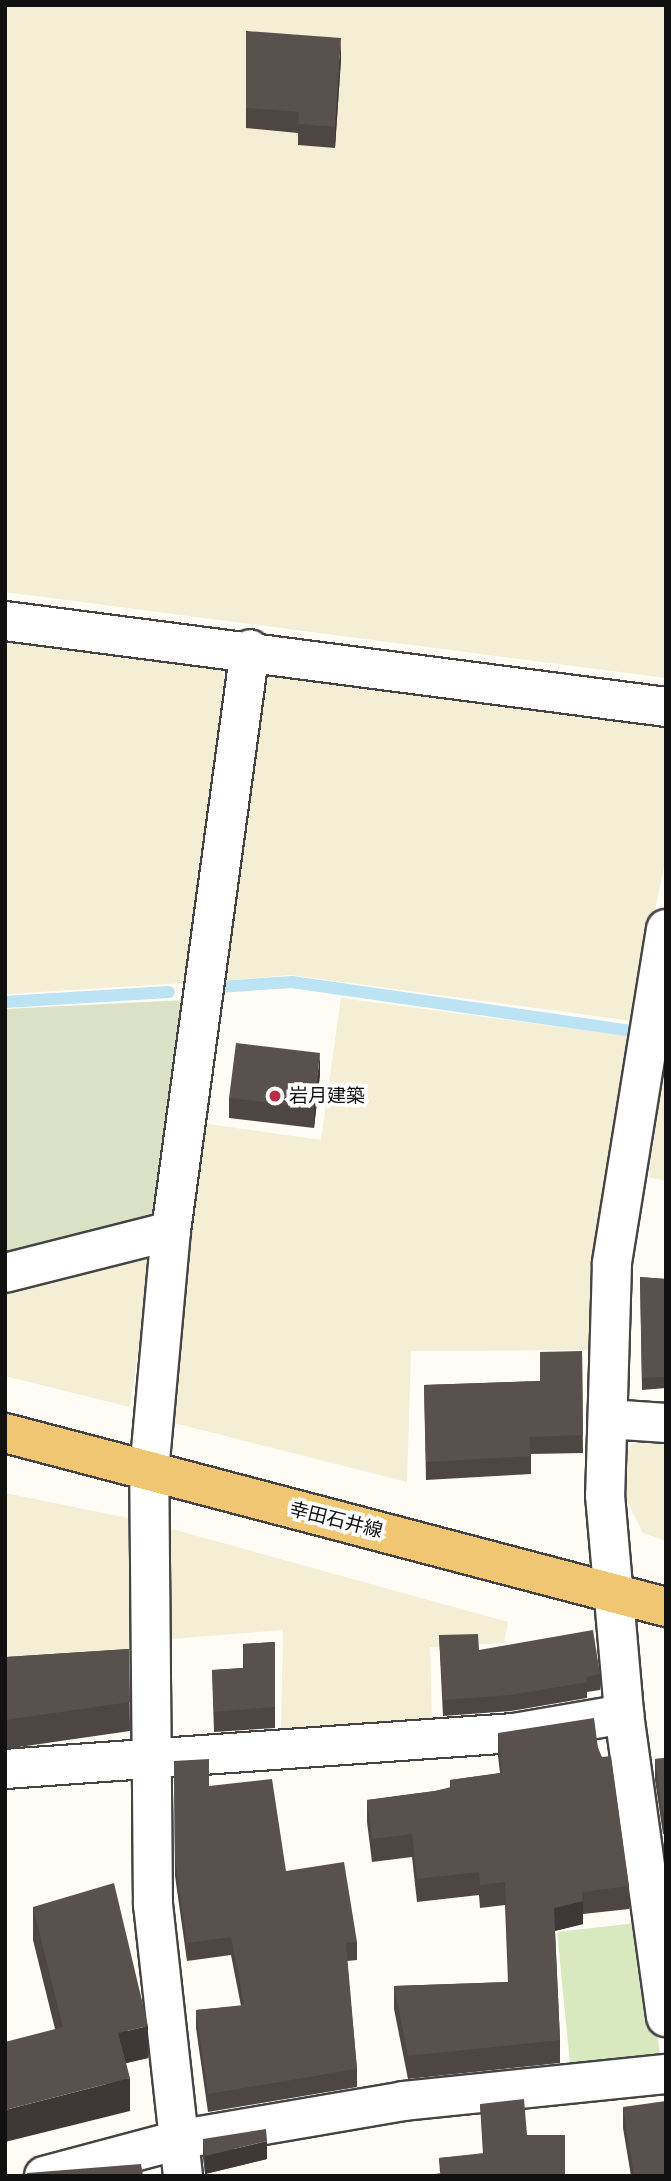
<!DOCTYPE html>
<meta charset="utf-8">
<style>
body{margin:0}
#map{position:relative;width:671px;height:2181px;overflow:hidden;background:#fefcf5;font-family:"Noto Serif","Noto Sans JP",serif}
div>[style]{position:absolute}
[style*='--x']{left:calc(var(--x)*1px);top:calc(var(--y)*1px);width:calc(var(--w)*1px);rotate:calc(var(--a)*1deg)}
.farmland>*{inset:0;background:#f4eed5}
.green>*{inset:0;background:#d8e8bf}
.cemetery>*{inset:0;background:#dae1c5}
.stream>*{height:12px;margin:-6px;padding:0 6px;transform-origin:6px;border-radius:6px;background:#bce3f3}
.roads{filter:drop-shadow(2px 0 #444) drop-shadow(-2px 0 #444) drop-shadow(0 2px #444) drop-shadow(0 -2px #444)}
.minor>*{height:38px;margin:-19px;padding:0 19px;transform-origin:19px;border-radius:19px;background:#fff}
.major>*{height:38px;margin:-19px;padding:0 19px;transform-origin:19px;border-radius:19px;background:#f0c673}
.wall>*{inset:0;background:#4d4642}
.shaded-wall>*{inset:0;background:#3e3936}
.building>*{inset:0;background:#59514d}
.dots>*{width:19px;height:19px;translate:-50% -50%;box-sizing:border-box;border:4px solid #fff;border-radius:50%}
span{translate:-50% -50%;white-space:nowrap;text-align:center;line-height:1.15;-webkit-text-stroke:7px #fff;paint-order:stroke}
.poi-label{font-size:19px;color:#111}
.left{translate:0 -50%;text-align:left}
.street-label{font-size:19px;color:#111}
.frame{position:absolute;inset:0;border:7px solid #111;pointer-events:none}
</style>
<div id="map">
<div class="farmland">
<div style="clip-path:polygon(5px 5px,666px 5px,666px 678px,5px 592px)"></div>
<div style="clip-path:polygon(5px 636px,213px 658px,230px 686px,185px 983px,5px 994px)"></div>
<div style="clip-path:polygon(281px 669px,666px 717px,666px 857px,632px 1021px,291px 975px,218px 981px,258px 680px)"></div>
<div style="clip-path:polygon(341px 998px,628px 1036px,594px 1350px,411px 1351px,407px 1482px,166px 1421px,201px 1123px,321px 1140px)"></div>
<div style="clip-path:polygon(666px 1052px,666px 1181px,649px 1177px)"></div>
<div style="clip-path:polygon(153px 1251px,130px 1407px,5px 1376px,5px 1288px)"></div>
<div style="clip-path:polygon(633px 1443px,666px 1444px,666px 1541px,643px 1533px,623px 1493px,624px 1455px)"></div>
<div style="clip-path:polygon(5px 1493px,143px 1521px,140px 1663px,38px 1673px,46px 1752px,5px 1756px)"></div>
<div style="clip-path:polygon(161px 1526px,508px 1622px,504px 1643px,430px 1647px,432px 1721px,281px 1734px,283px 1630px,158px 1640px)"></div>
</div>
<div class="green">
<div style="clip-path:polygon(645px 1922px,660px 2056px,571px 2073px,557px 1932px)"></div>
</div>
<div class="cemetery">
<div style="clip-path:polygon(185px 1000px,158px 1219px,5px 1255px,5px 1009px)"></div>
</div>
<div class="stream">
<div style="--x:218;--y:987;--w:74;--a:-3.9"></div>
<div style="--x:292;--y:982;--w:343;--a:8.2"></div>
<div style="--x:5;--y:1002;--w:164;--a:-3.5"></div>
</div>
<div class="roads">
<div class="minor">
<div style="--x:5;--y:621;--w:667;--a:7.41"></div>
<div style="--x:666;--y:929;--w:339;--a:99.2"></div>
<div style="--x:612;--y:1264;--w:231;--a:91.7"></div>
<div style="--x:605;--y:1495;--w:220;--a:85"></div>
<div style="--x:624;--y:1714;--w:306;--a:82.1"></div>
<div style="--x:5;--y:1273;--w:171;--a:-14.2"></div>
<div style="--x:608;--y:1419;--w:58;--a:3.9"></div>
<div style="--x:5;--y:1769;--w:510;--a:-4.05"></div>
<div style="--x:514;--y:1733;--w:112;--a:-9.8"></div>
<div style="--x:44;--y:2176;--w:143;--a:-15"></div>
<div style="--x:182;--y:2139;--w:225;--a:-9.7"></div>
<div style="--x:404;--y:2101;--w:263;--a:-5.9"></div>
<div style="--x:183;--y:2176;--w:273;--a:-96.3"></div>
<div style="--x:153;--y:1905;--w:433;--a:-90.5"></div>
<div style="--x:149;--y:1472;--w:242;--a:-84.8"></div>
<div style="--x:171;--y:1231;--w:587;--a:-82.27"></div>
</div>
<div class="major">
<div style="--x:5;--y:1433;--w:684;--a:14.75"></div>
</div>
</div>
<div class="wall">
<div style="clip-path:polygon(246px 31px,341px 59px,335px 148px,298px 145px,298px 133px,246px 128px)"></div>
<div style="clip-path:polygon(320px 1074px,314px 1128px,229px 1118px,229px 1098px)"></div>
<div style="clip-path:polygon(640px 1277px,666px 1279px,666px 1388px,642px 1390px)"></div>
<div style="clip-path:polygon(582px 1351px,583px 1453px,531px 1454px,531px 1474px,426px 1480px,424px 1385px,540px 1381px)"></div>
<div style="clip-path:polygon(439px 1635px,479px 1650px,600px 1674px,600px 1690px,587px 1692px,587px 1698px,511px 1711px,443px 1716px)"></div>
<div style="clip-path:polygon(275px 1642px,275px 1728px,214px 1732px,212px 1670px,243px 1668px,243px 1644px)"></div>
<div style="clip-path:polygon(129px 1649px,130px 1731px,5px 1749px,5px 1651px,6px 1657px)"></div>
<div style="clip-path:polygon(498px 1733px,598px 1748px,629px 1886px,629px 1909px,583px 1914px,583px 1924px,555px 1931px,560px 2040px,560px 2063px,408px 2079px,394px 2009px,394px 1986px,508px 1982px,505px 1905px,480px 1908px,479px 1895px,417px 1902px,412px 1857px,372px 1862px,367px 1822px,367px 1800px,435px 1791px,450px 1788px,450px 1780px,500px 1773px,498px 1756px)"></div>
<div style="clip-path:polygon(666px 1758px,666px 1834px,663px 1834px,655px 1780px,655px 1759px)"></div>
<div style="clip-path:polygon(174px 1761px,209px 1786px,286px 1871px,357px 1942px,357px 1960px,347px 1961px,357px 2069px,357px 2087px,208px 2112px,196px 2028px,196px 2010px,241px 2006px,231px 1955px,187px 1961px,175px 1876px)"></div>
<div style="clip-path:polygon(33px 1907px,148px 2058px,126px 2063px,130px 2111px,55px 2029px,33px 1940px)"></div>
<div style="clip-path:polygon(480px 2104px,527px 2135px,440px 2173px,439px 2158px,483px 2154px)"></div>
<div style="clip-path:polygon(623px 2107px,666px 2176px,631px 2176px,623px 2128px)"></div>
<div style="clip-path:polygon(203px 2139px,267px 2159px,205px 2174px,203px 2158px)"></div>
</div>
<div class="shaded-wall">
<div style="clip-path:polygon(341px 38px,341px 59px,335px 148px,335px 127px)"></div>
<div style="clip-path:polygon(320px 1053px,320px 1074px,314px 1128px,314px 1108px)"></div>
<div style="clip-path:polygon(583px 1901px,583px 1924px,554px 1931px,554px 1908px)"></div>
<div style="clip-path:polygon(148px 2026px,148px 2058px,118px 2065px,118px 2033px)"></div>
<div style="clip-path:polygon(130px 2078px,130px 2111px,5px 2142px,5px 2110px)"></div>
<div style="clip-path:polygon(267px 2141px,267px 2159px,205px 2174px,205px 2156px)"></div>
</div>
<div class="building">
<div style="clip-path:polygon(246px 31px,341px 38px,335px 127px,298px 124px,299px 112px,246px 108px)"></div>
<div style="clip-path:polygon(236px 1043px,320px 1053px,314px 1108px,229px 1098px)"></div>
<div style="clip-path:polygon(640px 1277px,666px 1279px,666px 1377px,642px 1378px)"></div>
<div style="clip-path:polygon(582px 1351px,583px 1435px,529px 1437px,531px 1456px,426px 1462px,424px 1385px,540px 1381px,540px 1352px)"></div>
<div style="clip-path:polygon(593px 1630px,600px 1674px,586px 1677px,587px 1682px,511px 1695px,443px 1700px,439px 1635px,478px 1634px,479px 1650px)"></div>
<div style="clip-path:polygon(275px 1642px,275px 1707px,214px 1712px,212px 1670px,244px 1668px,243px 1644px)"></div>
<div style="clip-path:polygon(129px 1649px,130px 1702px,5px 1720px,5px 1651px,6px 1657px)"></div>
<div style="clip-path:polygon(594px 1718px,598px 1748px,602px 1757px,611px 1756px,629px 1886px,582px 1892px,583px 1901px,554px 1908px,560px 2040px,408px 2056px,394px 1986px,509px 1982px,505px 1882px,480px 1885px,479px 1872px,417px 1879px,412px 1834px,372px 1839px,367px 1800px,435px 1791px,451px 1787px,450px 1780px,502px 1773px,498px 1733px)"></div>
<div style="clip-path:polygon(666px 1758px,666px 1813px,663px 1813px,655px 1759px)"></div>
<div style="clip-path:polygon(209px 1759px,209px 1786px,272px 1779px,286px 1871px,344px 1862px,357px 1942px,346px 1943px,357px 2069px,208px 2094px,196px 2010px,244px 2005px,231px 1937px,187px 1943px,175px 1858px,174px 1761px)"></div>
<div style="clip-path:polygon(114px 1883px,148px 2026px,118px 2033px,130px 2078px,5px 2110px,5px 2042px,63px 2027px,33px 1907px)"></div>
<div style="clip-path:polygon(524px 2099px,527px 2135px,565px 2135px,565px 2176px,429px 2176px,429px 2175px,441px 2173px,439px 2158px,484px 2153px,480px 2104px)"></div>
<div style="clip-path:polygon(666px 2101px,666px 2176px,634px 2176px,623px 2107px)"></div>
<div style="clip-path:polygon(266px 2129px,267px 2141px,205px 2156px,203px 2139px)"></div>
<div style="clip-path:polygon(141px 2164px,143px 2176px,28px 2176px,27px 2173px)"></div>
</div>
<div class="dots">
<div style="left:275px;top:1096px;background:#ba2f42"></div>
</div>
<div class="poi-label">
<span class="left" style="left:289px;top:1096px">岩月建築</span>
</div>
<div class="street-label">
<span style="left:336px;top:1520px;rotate:14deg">幸田石井線</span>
</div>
<div class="frame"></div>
</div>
